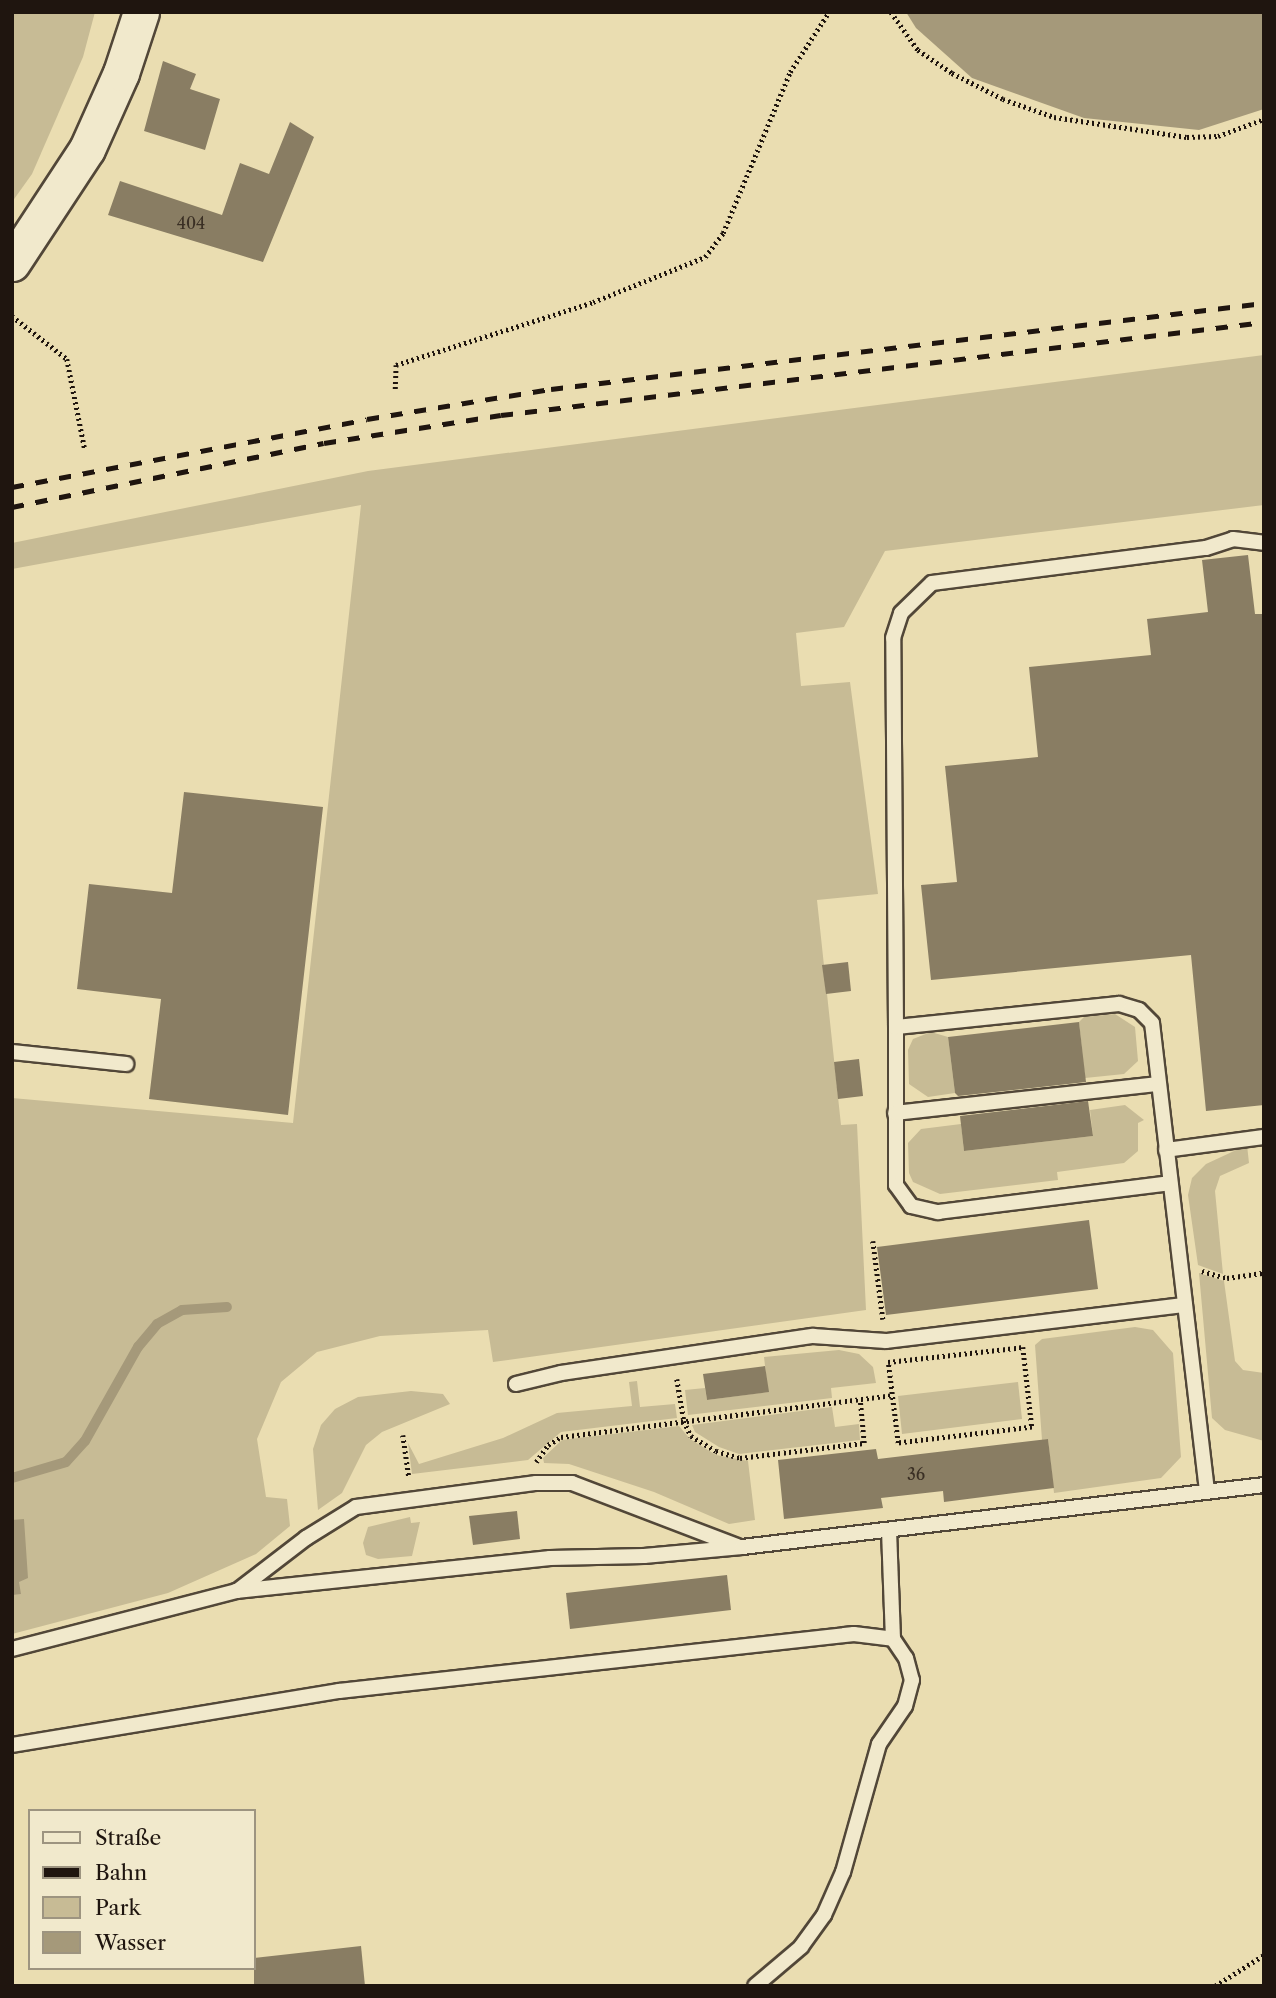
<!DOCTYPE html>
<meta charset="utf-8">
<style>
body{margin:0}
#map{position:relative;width:1276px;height:1998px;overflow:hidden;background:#eaddb1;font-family:"Libre Caslon Text",serif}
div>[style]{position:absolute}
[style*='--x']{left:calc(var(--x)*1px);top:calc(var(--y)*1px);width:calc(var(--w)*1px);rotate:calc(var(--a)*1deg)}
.green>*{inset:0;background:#c7bb95}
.water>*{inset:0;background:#a5997a}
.stream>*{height:10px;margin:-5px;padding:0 5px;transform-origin:5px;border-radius:5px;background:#a5997a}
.building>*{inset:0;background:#897d63}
.path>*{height:4.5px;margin-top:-2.25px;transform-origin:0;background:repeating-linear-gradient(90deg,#1f150f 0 2px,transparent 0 5.5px)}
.roads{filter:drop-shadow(2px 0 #524738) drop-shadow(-2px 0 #524738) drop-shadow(0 2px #524738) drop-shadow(0 -2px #524738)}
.service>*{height:14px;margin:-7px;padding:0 7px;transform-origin:7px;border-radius:7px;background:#f1e9cc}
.tertiary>*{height:35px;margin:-17.5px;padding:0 17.5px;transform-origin:17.5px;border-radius:17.5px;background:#f1e9cc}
.rail>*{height:5px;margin-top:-2.5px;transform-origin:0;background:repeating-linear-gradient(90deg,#1f150f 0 12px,transparent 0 24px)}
span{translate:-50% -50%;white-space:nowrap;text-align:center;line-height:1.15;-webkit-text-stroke:6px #f1e9cc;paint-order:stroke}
.number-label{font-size:16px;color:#3a2f24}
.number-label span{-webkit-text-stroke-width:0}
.frame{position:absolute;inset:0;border:14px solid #1f150f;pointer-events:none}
.legend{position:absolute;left:28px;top:1809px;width:228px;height:161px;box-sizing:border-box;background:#f1e9cc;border:2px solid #9d9480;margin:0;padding:9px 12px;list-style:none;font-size:21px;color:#1f150f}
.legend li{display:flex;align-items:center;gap:14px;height:35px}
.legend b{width:35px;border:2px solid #9d9480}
</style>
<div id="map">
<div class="green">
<div style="clip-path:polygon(12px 12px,95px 12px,83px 57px,32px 174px,12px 202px)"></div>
<div style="clip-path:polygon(1264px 355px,1264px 505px,885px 551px,844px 627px,796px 633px,801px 686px,850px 682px,878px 894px,817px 900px,841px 1125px,857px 1124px,866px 1310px,493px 1362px,488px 1330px,380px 1336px,317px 1352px,281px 1382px,257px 1439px,266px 1497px,287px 1499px,290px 1526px,256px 1554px,168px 1593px,12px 1634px,12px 1098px,293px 1123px,361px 505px,12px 569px,12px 543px,368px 471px)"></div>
<div style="clip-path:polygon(1115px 1014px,1135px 1027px,1138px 1061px,1124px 1074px,1085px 1078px,1079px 1022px,1084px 1017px)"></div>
<div style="clip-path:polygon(931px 1032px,948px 1037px,955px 1093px,928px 1097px,909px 1084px,908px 1050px,913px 1039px)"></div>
<div style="clip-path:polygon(1125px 1105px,1144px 1120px,1138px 1123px,1138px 1151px,1124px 1163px,1057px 1172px,1058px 1180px,940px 1194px,913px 1182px,909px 1173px,908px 1143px,921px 1129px,961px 1124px,964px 1151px,1093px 1136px,1090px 1110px)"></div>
<div style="clip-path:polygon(1247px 1145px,1249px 1163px,1220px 1176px,1215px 1191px,1223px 1274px,1198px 1265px,1188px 1195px,1192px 1178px,1206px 1164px)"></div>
<div style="clip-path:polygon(1199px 1273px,1224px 1281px,1235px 1361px,1243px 1370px,1264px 1373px,1264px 1441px,1225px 1430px,1212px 1418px)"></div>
<div style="clip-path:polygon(1135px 1327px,1153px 1330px,1173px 1353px,1181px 1457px,1161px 1478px,1054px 1493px,1048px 1439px,1042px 1440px,1035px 1345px,1042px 1339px)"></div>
<div style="clip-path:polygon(839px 1350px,859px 1354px,873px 1367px,876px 1383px,831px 1388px,832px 1398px,688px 1415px,685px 1390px,705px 1388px,707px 1400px,768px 1392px,764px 1357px)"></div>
<div style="clip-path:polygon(637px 1381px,640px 1407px,675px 1404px,677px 1418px,561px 1432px,528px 1460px,412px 1474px,408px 1443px,419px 1464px,503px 1438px,557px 1413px,632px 1406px,629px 1382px)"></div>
<div style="clip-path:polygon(1018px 1382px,1022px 1419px,902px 1434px,898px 1396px)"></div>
<div style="clip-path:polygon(411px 1391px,443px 1394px,450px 1404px,382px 1432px,366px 1445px,342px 1493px,318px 1510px,313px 1449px,321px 1425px,335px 1409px,358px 1397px)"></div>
<div style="clip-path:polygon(832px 1407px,835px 1427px,859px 1424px,860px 1440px,739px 1454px,719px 1447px,695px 1432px,692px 1425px)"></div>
<div style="clip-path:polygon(679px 1426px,690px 1439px,716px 1455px,748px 1461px,755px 1520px,729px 1524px,654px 1492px,569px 1464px,544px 1463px,543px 1458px,562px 1440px)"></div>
<div style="clip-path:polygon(410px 1517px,411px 1523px,420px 1522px,412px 1556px,378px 1559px,366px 1555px,363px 1543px,368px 1527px)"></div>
</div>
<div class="water">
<div style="clip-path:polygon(906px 12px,1264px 12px,1264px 109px,1199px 130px,1084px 118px,972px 78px,916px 28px)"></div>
<div style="clip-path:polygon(24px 1519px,28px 1578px,19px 1582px,21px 1594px,12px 1595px,12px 1520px)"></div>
</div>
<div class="stream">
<div style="--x:12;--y:1478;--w:56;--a:-16.5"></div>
<div style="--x:66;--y:1462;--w:28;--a:-48"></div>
<div style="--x:85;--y:1441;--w:108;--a:-60.6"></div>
<div style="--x:138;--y:1347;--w:30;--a:-50"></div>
<div style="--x:157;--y:1324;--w:29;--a:-29"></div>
<div style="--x:182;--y:1310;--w:45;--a:-3.8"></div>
</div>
<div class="building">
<div style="clip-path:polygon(163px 61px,196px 74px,190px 89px,220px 99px,205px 150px,144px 131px)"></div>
<div style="clip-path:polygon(290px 122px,314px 137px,263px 262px,108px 215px,120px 181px,222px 215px,240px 163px,269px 174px)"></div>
<div style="clip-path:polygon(1248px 555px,1255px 614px,1264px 614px,1264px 1105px,1206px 1111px,1191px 955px,931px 980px,921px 885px,957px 882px,945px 766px,1038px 757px,1029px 667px,1151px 655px,1147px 619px,1208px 612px,1202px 560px)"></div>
<div style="clip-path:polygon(184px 792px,323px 807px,288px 1115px,149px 1099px,161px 999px,77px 989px,89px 884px,172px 893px)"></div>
<div style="clip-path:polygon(848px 962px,851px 991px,826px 994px,822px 965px)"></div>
<div style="clip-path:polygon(1079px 1022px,1086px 1082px,958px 1096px,955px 1093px,948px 1037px)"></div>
<div style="clip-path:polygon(859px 1059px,863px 1096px,838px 1099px,834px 1062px)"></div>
<div style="clip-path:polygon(1088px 1101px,1093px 1136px,964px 1151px,960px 1116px)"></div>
<div style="clip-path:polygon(1089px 1220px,1098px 1289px,886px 1315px,877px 1247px)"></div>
<div style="clip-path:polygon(765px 1366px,769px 1392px,707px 1400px,703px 1374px)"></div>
<div style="clip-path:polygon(1048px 1439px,1054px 1488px,944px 1502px,943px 1491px,881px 1498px,883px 1508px,784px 1519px,778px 1460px,876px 1449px,878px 1459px)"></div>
<div style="clip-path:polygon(517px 1511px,520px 1539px,473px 1545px,469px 1516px)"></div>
<div style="clip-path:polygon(727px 1575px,731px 1610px,570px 1629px,566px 1593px)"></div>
<div style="clip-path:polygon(361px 1946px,365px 1986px,254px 1986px,254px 1958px)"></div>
</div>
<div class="path">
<div style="--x:891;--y:12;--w:47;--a:54.6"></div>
<div style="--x:918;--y:50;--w:41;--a:34.1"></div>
<div style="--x:952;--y:73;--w:57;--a:27"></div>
<div style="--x:1003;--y:99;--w:54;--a:19.4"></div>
<div style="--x:1054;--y:117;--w:134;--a:8.6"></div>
<div style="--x:1187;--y:137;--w:31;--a:-2"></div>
<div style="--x:1218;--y:136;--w:49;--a:-20.3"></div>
<div style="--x:12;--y:316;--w:70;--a:38"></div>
<div style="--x:67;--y:359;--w:93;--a:78.8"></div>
<div style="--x:395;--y:389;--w:24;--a:-88"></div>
<div style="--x:396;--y:365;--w:207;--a:-17.7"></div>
<div style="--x:593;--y:302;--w:121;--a:-21.9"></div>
<div style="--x:705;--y:257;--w:30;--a:-53"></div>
<div style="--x:723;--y:233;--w:174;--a:-67.4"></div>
<div style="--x:790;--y:72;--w:72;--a:-57"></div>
<div style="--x:873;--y:1241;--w:79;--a:82.7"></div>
<div style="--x:1202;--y:1271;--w:26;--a:16"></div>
<div style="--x:1227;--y:1278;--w:37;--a:-8"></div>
<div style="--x:1023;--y:1347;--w:81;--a:83.6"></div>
<div style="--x:1032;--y:1427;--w:135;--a:173.2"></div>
<div style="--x:898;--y:1443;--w:82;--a:-97"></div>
<div style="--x:888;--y:1362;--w:136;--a:-6.3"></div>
<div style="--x:677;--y:1379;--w:43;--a:80.5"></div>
<div style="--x:684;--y:1421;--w:17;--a:65"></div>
<div style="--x:691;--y:1436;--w:29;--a:31"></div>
<div style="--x:716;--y:1451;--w:25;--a:16"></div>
<div style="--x:740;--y:1458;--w:125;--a:-6.9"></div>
<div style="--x:864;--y:1443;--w:43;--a:-95.3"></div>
<div style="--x:403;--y:1435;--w:42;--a:81.9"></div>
<div style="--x:536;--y:1462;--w:21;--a:-55"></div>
<div style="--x:548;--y:1445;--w:15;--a:-32"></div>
<div style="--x:561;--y:1437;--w:334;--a:-7.2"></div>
<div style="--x:1215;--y:1986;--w:58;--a:-32.3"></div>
</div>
<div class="roads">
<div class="service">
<div style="--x:896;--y:1027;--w:158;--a:90"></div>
<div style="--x:896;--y:1185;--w:26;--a:54"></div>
<div style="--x:911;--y:1206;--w:28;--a:13"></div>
<div style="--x:938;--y:1212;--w:234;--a:-7.1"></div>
<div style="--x:12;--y:1052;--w:115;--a:6"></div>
<div style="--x:895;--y:1113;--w:265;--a:-6.3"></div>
<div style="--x:1166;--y:1150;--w:99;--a:-7.6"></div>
<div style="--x:516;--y:1384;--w:46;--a:-13.7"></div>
<div style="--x:561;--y:1373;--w:255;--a:-8.4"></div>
<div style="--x:813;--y:1336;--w:73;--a:3.9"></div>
<div style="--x:886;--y:1341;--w:301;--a:-6.9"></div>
<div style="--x:1207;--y:1491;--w:471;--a:-96.7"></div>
<div style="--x:1152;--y:1023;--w:18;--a:-135"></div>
<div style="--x:1139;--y:1010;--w:21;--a:-163"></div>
<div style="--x:1119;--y:1004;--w:224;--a:174.1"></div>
<div style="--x:896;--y:1027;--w:389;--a:-90.4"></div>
<div style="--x:893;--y:638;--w:26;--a:-72"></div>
<div style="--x:901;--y:613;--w:43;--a:-44.1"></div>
<div style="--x:932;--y:583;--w:276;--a:-7.3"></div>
<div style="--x:1206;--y:548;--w:28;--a:-18"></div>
<div style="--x:1233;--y:539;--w:31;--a:7"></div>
<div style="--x:889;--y:1530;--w:109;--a:87.9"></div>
<div style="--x:237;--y:1591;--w:87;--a:-37.5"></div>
<div style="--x:306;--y:1538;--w:59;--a:-31.8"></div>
<div style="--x:356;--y:1507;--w:182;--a:-7.6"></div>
<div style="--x:536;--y:1483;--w:36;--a:0"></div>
<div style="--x:572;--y:1483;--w:177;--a:20.9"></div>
<div style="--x:12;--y:1649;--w:231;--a:-14.5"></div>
<div style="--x:236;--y:1591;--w:316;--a:-6"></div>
<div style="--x:550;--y:1558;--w:94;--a:-1.2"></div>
<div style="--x:644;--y:1556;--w:98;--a:-5.2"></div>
<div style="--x:742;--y:1547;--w:526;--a:-6.77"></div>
<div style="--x:12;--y:1745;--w:331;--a:-9.4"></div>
<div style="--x:339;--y:1691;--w:518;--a:-6.32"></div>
<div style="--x:854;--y:1634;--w:39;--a:7"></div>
<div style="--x:893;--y:1639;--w:23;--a:56"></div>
<div style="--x:906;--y:1658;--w:23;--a:75"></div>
<div style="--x:912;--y:1680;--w:27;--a:105"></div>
<div style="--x:905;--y:1706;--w:46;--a:124.4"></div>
<div style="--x:879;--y:1744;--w:133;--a:105.7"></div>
<div style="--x:843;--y:1872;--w:47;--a:113.8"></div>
<div style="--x:824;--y:1915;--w:39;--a:126"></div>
<div style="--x:801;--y:1947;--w:60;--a:139.7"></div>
</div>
<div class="tertiary">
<div style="--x:12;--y:263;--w:136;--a:-56.7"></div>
<div style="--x:87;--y:149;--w:83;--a:-65.9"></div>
<div style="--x:121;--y:73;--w:64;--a:-71.8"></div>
</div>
</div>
<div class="rail">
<div style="--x:12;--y:487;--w:361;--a:-10.8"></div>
<div style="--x:367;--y:419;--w:186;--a:-9.3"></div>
<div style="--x:551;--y:389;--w:718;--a:-6.88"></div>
<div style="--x:12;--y:507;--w:318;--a:-11.6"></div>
<div style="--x:324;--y:443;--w:179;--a:-9"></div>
<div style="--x:501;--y:415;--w:769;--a:-6.95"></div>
</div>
<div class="number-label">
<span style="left:191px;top:223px">404</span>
<span style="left:916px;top:1474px">36</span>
</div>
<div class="frame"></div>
<ul class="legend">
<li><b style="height:9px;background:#f1e9cc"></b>Straße</li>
<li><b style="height:9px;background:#1f150f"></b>Bahn</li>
<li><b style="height:19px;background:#c7bb95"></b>Park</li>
<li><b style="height:19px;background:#a5997a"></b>Wasser</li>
</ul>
</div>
